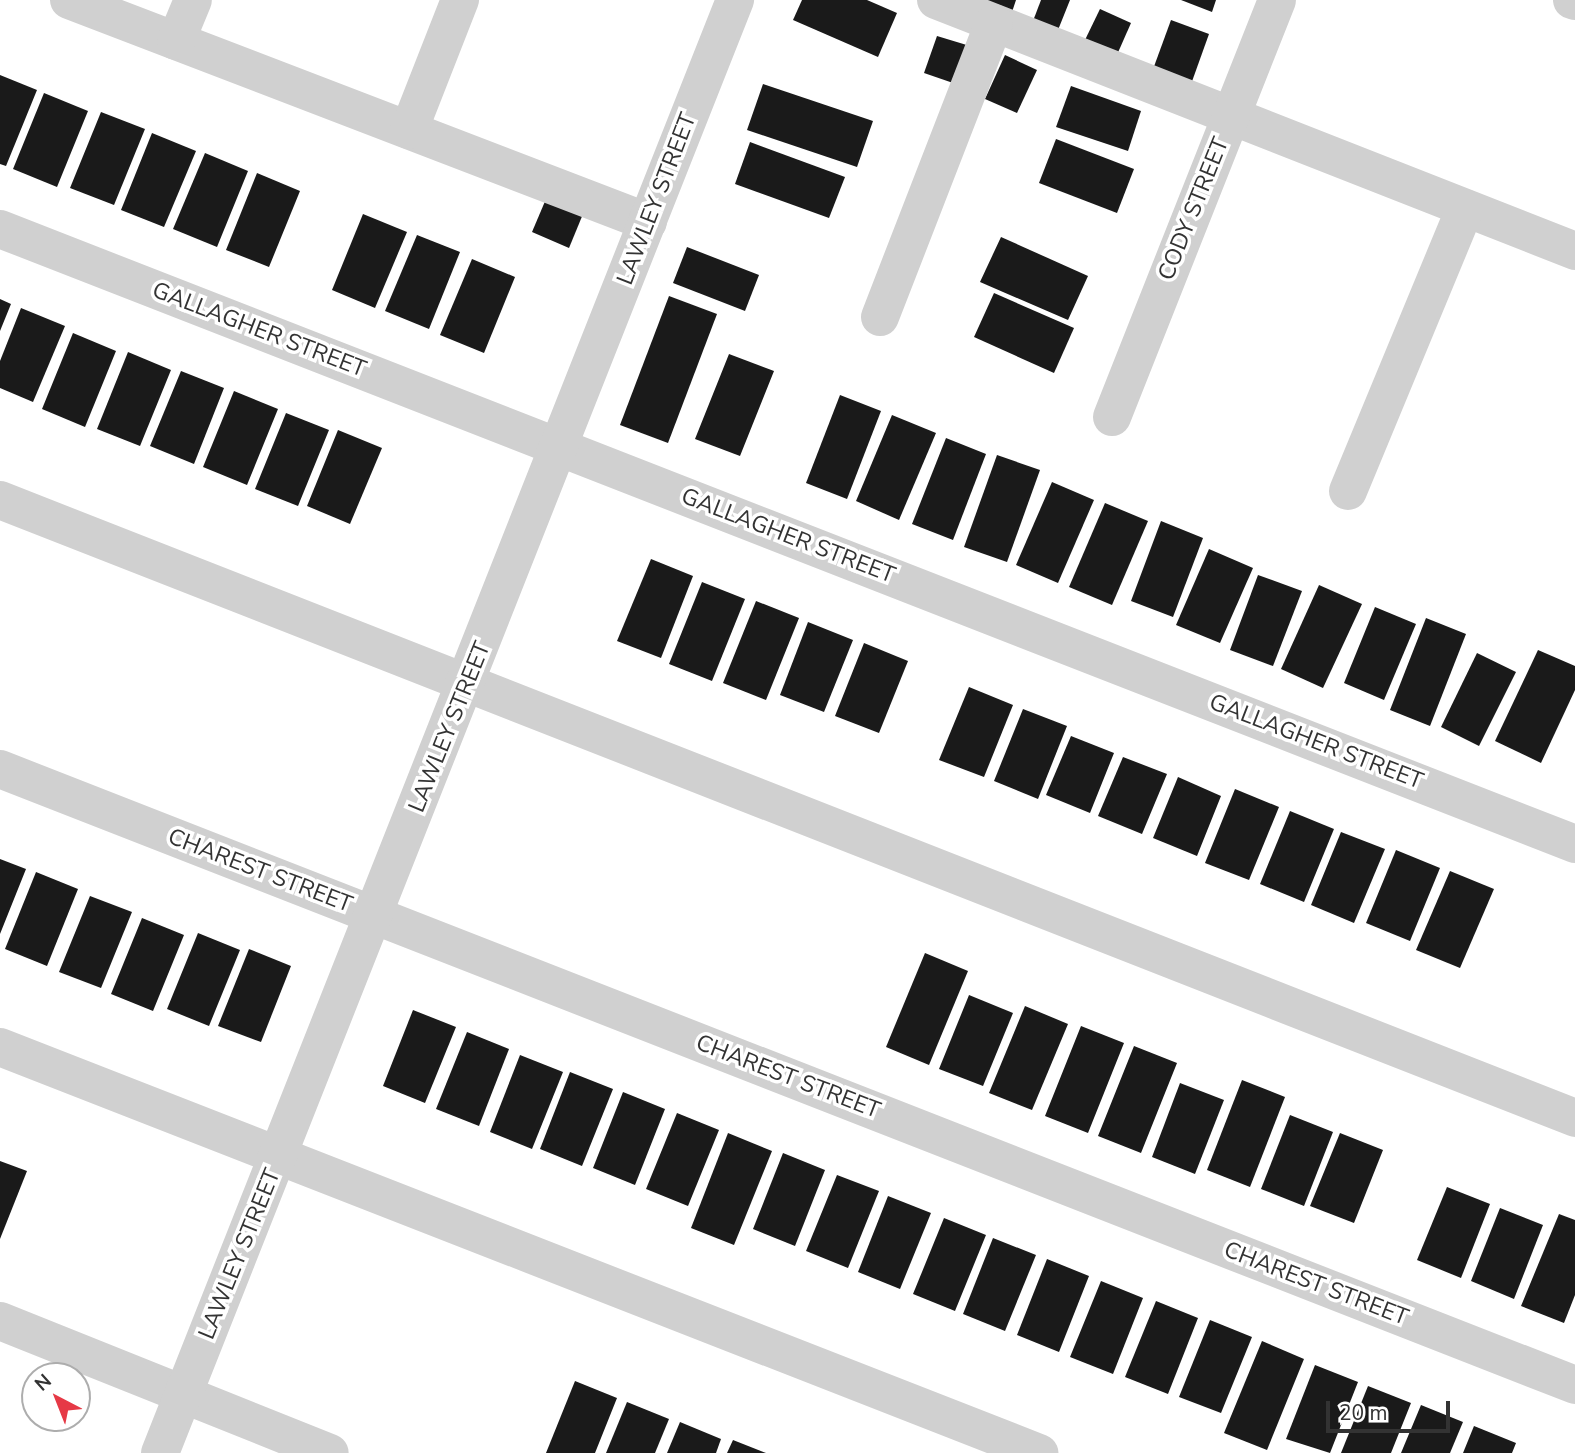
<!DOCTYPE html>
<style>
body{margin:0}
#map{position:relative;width:1575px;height:1453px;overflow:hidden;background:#fff;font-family:"Nunito Sans",sans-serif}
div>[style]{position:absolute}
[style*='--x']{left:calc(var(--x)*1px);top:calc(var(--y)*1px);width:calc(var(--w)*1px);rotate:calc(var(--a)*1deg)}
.building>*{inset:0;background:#1a1a1a}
.minor>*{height:38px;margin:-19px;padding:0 19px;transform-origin:19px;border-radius:19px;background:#d0d0d0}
span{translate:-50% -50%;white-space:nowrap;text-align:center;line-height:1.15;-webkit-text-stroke:7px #fff;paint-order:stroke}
.street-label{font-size:23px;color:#333}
.north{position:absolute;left:21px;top:1362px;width:70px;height:70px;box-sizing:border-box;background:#fff;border:2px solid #adadad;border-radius:50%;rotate:318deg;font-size:19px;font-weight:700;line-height:28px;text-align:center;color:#333}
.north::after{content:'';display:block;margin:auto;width:24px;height:32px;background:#e63946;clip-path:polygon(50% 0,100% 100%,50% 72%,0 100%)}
.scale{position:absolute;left:1326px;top:1401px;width:124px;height:32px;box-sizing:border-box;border:4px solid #333;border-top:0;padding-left:9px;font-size:21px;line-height:24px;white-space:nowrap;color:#333;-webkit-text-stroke:5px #fff;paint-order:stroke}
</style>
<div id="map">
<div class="building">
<div style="clip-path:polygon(802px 0,867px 0,897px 13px,878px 57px,793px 20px)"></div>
<div style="clip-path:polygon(986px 0,1016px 0,1011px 15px)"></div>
<div style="clip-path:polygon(1041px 0,1070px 0,1058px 30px,1033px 21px)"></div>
<div style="clip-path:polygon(1181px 0,1216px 0,1212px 12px)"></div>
<div style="clip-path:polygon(1100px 9px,1131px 23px,1116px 57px,1084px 42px)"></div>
<div style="clip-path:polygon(1171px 20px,1209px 34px,1190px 87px,1152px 72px)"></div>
<div style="clip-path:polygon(937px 36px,970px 46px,956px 84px,924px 73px)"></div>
<div style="clip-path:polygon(1005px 55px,1037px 70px,1017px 113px,985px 99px)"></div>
<div style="clip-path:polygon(0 75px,37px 90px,6px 166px,0 164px)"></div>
<div style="clip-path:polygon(763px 84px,873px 121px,857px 167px,747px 130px)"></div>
<div style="clip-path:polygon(1071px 86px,1141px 111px,1128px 151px,1056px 127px)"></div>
<div style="clip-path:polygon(44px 93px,88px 111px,57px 187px,13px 169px)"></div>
<div style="clip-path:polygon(101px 112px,145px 129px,114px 205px,70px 188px)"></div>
<div style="clip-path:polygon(152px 133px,196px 151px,164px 227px,121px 210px)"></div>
<div style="clip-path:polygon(1056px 139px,1134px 169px,1117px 213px,1039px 183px)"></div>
<div style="clip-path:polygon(750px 142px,845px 177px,829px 218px,735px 184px)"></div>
<div style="clip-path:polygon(205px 153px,248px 171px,217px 247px,173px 229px)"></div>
<div style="clip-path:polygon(257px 173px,300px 191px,269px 267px,226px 250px)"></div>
<div style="clip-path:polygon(546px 199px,583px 214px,569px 248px,532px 232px)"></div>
<div style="clip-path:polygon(363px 214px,407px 232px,375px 308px,332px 290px)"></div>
<div style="clip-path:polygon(417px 235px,460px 252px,429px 329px,385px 311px)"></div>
<div style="clip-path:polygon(1001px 237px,1088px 276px,1068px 320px,980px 282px)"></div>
<div style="clip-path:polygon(687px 247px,759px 275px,745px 311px,673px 283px)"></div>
<div style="clip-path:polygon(472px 259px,515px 277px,484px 353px,440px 335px)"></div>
<div style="clip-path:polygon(994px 293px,1074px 328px,1054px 373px,974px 337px)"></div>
<div style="clip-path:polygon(669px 296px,717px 314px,668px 443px,620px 425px)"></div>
<div style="clip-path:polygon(0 299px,11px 304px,0 331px)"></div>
<div style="clip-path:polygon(21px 308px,65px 326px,33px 402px,0 388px,0 361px)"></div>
<div style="clip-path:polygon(73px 333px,116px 351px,85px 427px,42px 409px)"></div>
<div style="clip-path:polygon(128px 352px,171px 370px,140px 446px,97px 429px)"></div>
<div style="clip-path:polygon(729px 354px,774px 371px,740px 456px,695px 439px)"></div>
<div style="clip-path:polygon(181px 371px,224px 388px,194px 464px,150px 446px)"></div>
<div style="clip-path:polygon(234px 391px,278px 409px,247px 485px,203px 467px)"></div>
<div style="clip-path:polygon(840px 395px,881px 411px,847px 499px,806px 483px)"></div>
<div style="clip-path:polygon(286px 413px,329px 430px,298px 506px,255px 489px)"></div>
<div style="clip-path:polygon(892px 415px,936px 433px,899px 520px,856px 501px)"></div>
<div style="clip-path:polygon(338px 430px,382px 448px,350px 524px,307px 506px)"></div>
<div style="clip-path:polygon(946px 438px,986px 454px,953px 540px,912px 524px)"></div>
<div style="clip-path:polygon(997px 455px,1040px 470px,1007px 562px,964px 547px)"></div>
<div style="clip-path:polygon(1052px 482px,1094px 500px,1058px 583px,1016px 565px)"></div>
<div style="clip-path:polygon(1105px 503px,1148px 521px,1112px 605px,1069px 587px)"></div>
<div style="clip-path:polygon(1161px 521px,1203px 538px,1173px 617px,1131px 601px)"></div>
<div style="clip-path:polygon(1209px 549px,1253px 568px,1220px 643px,1176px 625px)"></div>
<div style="clip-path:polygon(651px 559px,693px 576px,661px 658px,617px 641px)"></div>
<div style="clip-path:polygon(1258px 575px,1302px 591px,1273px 666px,1230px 650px)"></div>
<div style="clip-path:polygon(702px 582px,745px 599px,712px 681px,669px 664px)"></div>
<div style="clip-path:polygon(1319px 585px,1362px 604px,1323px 688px,1281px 669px)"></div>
<div style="clip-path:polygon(756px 601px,799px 618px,766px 700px,723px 683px)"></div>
<div style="clip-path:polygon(1375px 607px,1416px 624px,1384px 700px,1344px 683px)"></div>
<div style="clip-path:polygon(1426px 618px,1466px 634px,1430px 726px,1390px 710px)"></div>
<div style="clip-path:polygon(808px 622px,853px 640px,824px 712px,780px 695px)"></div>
<div style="clip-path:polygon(864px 643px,908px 661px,879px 733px,835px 716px)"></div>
<div style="clip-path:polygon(1538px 650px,1575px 666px,1575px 690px,1541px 763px,1495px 741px)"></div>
<div style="clip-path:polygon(1477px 653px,1516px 672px,1479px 746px,1441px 727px)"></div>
<div style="clip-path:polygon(969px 687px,1013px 705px,984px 777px,939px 760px)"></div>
<div style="clip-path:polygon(1023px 709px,1067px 726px,1038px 799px,994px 781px)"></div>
<div style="clip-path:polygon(1071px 736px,1114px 753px,1090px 813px,1046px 795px)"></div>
<div style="clip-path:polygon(1123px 757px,1167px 774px,1142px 834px,1098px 816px)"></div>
<div style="clip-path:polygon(1178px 777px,1221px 796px,1197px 856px,1153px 838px)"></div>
<div style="clip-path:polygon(1235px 789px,1279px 807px,1249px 880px,1205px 863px)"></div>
<div style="clip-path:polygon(1290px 811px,1334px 829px,1304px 902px,1260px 884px)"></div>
<div style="clip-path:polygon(1341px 832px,1385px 849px,1354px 923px,1311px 905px)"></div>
<div style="clip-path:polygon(1396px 850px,1440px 868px,1410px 941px,1366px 923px)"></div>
<div style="clip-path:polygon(0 859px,26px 869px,0 934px)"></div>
<div style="clip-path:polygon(1450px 871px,1494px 889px,1460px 968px,1416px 950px)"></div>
<div style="clip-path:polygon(36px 872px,78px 889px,47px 966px,5px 949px)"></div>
<div style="clip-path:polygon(90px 896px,132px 912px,101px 988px,59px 972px)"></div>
<div style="clip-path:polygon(142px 918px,184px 935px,153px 1011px,111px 994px)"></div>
<div style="clip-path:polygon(198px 933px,240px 950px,209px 1026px,167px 1009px)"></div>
<div style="clip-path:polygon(249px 949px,291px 966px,261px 1042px,218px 1026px)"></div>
<div style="clip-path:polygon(925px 953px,968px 971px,929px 1065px,886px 1047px)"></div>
<div style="clip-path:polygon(969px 995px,1013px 1013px,983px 1086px,939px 1069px)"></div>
<div style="clip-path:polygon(1025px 1006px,1068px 1024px,1032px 1110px,989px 1093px)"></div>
<div style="clip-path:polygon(413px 1010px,456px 1027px,425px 1103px,383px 1086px)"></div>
<div style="clip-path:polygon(1081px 1026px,1124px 1043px,1088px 1133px,1045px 1116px)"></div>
<div style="clip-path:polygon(467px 1032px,509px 1049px,479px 1126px,436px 1109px)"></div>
<div style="clip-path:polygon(1134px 1046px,1177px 1063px,1141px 1153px,1098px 1136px)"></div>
<div style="clip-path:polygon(520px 1055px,563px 1072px,532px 1149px,490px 1132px)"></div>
<div style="clip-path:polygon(570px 1072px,613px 1089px,582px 1166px,540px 1149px)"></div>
<div style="clip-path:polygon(1242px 1080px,1285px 1097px,1250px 1187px,1207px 1170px)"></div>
<div style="clip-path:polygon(1180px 1083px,1224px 1100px,1195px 1174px,1152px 1157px)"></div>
<div style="clip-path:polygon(623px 1092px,665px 1109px,635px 1185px,593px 1168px)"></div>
<div style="clip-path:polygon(677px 1113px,719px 1130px,688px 1206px,646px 1189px)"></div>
<div style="clip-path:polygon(1290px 1115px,1333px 1132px,1304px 1206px,1261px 1189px)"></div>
<div style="clip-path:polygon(728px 1133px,772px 1151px,734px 1245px,691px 1228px)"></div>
<div style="clip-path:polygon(1340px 1133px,1383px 1150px,1354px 1223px,1310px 1206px)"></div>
<div style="clip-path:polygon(783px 1153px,825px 1170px,795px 1246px,753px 1229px)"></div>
<div style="clip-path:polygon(0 1161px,27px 1171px,0 1239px)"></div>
<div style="clip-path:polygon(837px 1175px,879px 1191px,848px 1268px,806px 1251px)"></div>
<div style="clip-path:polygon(1447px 1187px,1490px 1204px,1461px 1278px,1417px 1260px)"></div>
<div style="clip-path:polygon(888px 1196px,931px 1213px,900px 1289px,858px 1272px)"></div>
<div style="clip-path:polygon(1500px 1208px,1543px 1225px,1514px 1299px,1471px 1281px)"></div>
<div style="clip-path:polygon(1559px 1214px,1575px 1220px,1575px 1295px,1564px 1323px,1521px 1306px)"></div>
<div style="clip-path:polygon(944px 1218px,986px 1235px,955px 1311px,913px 1294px)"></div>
<div style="clip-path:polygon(993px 1238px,1036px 1255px,1005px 1331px,963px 1314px)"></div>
<div style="clip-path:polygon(1047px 1259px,1089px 1276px,1059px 1352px,1017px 1335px)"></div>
<div style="clip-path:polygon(1101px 1281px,1143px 1298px,1113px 1374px,1070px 1357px)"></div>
<div style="clip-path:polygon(1156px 1301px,1198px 1318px,1168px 1394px,1125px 1377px)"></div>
<div style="clip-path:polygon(1210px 1320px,1252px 1337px,1221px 1413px,1179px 1397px)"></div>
<div style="clip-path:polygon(1262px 1341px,1304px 1359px,1267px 1450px,1224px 1433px)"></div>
<div style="clip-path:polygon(1315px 1365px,1358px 1382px,1330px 1453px,1286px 1439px)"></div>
<div style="clip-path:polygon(575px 1381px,617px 1398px,595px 1453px,546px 1453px)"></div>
<div style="clip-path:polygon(1368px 1386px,1411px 1403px,1391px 1453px,1341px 1453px)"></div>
<div style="clip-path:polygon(627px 1402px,669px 1419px,655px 1453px,606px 1453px)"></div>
<div style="clip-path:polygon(1421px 1405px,1463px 1422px,1450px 1453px,1401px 1453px)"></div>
<div style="clip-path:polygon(680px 1422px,721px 1439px,716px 1453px,667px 1453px)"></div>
<div style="clip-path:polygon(1474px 1426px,1516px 1443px,1512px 1453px,1463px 1453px)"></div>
<div style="clip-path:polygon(733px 1440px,766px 1453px,727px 1453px)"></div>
</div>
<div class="minor">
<div style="--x:69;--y:0;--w:620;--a:20.98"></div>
<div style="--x:936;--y:0;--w:687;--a:21.44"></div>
<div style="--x:1572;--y:0;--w:3;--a:18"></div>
<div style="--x:176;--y:41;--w:44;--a:-67.5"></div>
<div style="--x:409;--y:130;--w:140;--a:-68.6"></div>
<div style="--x:0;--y:229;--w:1691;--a:21.33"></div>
<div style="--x:880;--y:317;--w:315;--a:-68.8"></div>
<div style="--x:1112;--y:417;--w:448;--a:-68.4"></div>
<div style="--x:1348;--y:491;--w:306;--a:-67.5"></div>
<div style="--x:0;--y:500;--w:1692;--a:21.42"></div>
<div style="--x:0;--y:769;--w:1691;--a:21.36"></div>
<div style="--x:0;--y:1047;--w:1116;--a:21.34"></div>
<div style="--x:0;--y:1321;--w:355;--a:21.8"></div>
<div style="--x:160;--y:1453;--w:1563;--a:-68.41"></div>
</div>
<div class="street-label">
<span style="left:657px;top:199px;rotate:-69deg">LAWLEY STREET</span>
<span style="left:1194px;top:209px;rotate:-68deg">CODY STREET</span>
<span style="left:259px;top:330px;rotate:21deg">GALLAGHER STREET</span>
<span style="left:788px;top:536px;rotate:21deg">GALLAGHER STREET</span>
<span style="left:450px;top:727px;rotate:-68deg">LAWLEY STREET</span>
<span style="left:1316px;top:742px;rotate:21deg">GALLAGHER STREET</span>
<span style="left:260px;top:871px;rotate:21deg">CHAREST STREET</span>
<span style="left:788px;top:1077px;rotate:21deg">CHAREST STREET</span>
<span style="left:240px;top:1254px;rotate:-68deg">LAWLEY STREET</span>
<span style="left:1316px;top:1284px;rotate:21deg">CHAREST STREET</span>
</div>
<div class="north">N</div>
<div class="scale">20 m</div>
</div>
